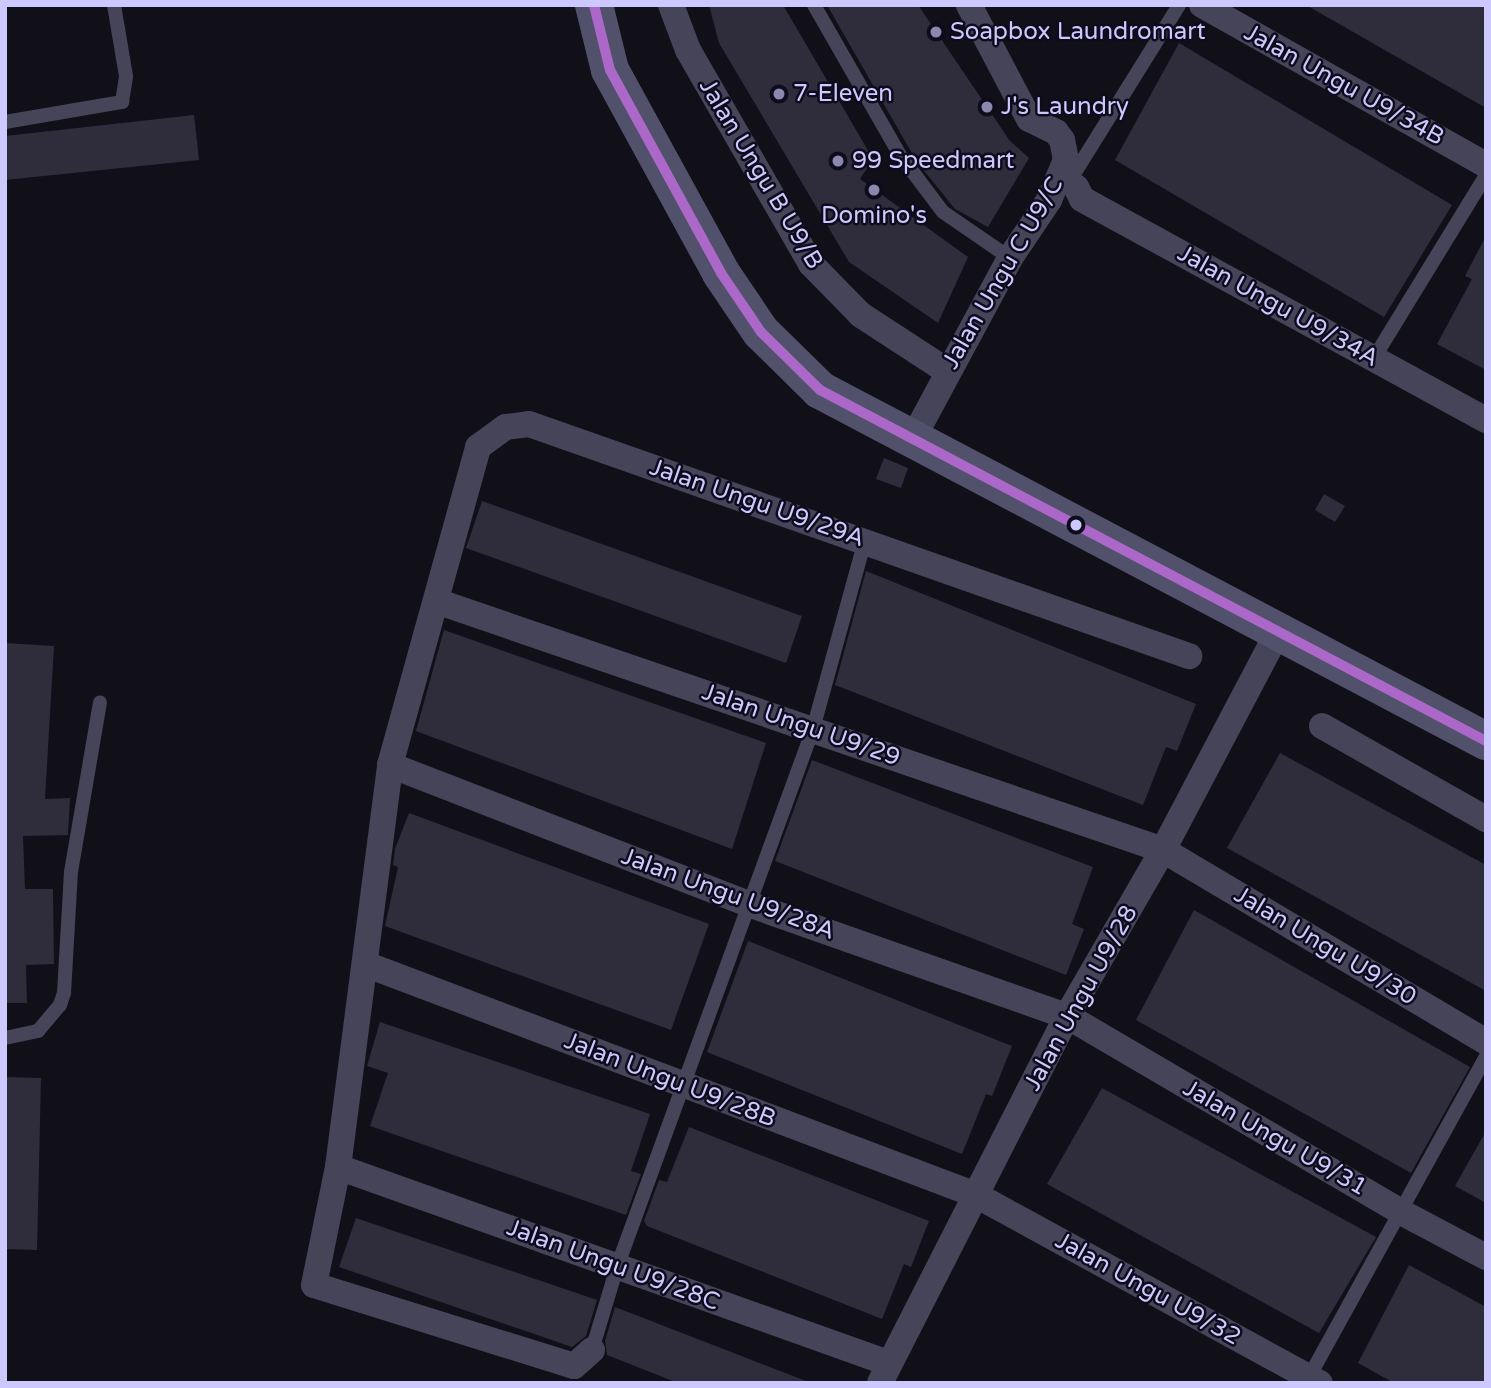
<!DOCTYPE html>
<style>
body{margin:0}
#map{position:relative;width:1491px;height:1388px;overflow:hidden;background:#111018;font-family:"Varela Round",sans-serif}
div>[style]{position:absolute}
[style*='--x']{left:calc(var(--x)*1px);top:calc(var(--y)*1px);width:calc(var(--w)*1px);rotate:calc(var(--a)*1deg)}
.building>*{inset:0;background:#2f2c3c}
.lane>*{height:14px;margin:-7px;padding:0 7px;transform-origin:7px;border-radius:7px;background:#454459}
.street>*{height:26px;margin:-13px;padding:0 13px;transform-origin:13px;border-radius:13px;background:#454459}
.secondary>*{height:38px;margin:-19px;padding:0 19px;transform-origin:19px;border-radius:19px;background:#52516c}
.bus-1>*{height:10px;margin:-5px;padding:0 5px;transform-origin:5px;border-radius:5px;background:#ac68c9}
.dots>*{width:19px;height:19px;translate:-50% -50%;box-sizing:border-box;border:4px solid #0e0c1c;border-radius:50%}
span{translate:-50% -50%;white-space:nowrap;text-align:center;line-height:1.15;-webkit-text-stroke:5px #0e0c1c;paint-order:stroke}
.poi-label{font-size:24px;color:#cdc8fe}
.left{translate:0 -50%;text-align:left}
.street-label{font-size:24px;color:#cdc8fe}
.frame{position:absolute;inset:0;border:7px solid #cdc8fe;pointer-events:none}
</style>
<div id="map">
<div class="building">
<div style="clip-path:polygon(709px 5px,783px 5px,873px 159px,860px 179px,968px 257px,938px 323px,849px 262px,719px 43px)"></div>
<div style="clip-path:polygon(827px 5px,918px 5px,1010px 141px,1029px 158px,988px 227px,955px 209px,917px 162px)"></div>
<div style="clip-path:polygon(1306px 5px,1486px 5px,1486px 108px)"></div>
<div style="clip-path:polygon(1179px 43px,1452px 205px,1384px 317px,1115px 160px)"></div>
<div style="clip-path:polygon(194px 115px,199px 160px,5px 180px,5px 136px)"></div>
<div style="clip-path:polygon(1486px 236px,1486px 370px,1437px 344px,1472px 279px,1465px 276px)"></div>
<div style="clip-path:polygon(884px 458px,908px 468px,901px 488px,876px 479px)"></div>
<div style="clip-path:polygon(1324px 494px,1345px 506px,1335px 522px,1315px 510px)"></div>
<div style="clip-path:polygon(482px 501px,802px 616px,786px 663px,466px 548px)"></div>
<div style="clip-path:polygon(866px 571px,1196px 704px,1177px 751px,1166px 747px,1143px 805px,835px 685px)"></div>
<div style="clip-path:polygon(444px 630px,766px 743px,732px 849px,416px 731px)"></div>
<div style="clip-path:polygon(5px 643px,54px 646px,45px 799px,70px 798px,68px 835px,23px 836px,25px 889px,53px 889px,54px 964px,26px 965px,27px 1003px,5px 1003px)"></div>
<div style="clip-path:polygon(1280px 753px,1486px 865px,1486px 991px,1227px 848px)"></div>
<div style="clip-path:polygon(812px 760px,1093px 867px,1072px 924px,1084px 929px,1066px 975px,775px 861px)"></div>
<div style="clip-path:polygon(409px 813px,709px 924px,671px 1030px,385px 926px,398px 867px,393px 865px,395px 849px)"></div>
<div style="clip-path:polygon(1194px 910px,1470px 1067px,1411px 1173px,1136px 1020px)"></div>
<div style="clip-path:polygon(748px 941px,1012px 1046px,992px 1096px,986px 1094px,962px 1154px,707px 1052px)"></div>
<div style="clip-path:polygon(380px 1022px,650px 1114px,631px 1171px,641px 1174px,626px 1215px,370px 1126px,388px 1073px,367px 1066px)"></div>
<div style="clip-path:polygon(5px 1077px,41px 1078px,37px 1250px,5px 1249px)"></div>
<div style="clip-path:polygon(1102px 1088px,1376px 1237px,1319px 1333px,1047px 1184px)"></div>
<div style="clip-path:polygon(689px 1127px,929px 1221px,911px 1267px,904px 1264px,882px 1319px,647px 1226px,644px 1221px,659px 1180px,667px 1182px)"></div>
<div style="clip-path:polygon(1486px 1131px,1486px 1203px,1455px 1186px)"></div>
<div style="clip-path:polygon(356px 1218px,597px 1300px,586px 1336px,572px 1347px,339px 1267px)"></div>
<div style="clip-path:polygon(1409px 1265px,1486px 1307px,1486px 1383px,1394px 1383px,1358px 1363px)"></div>
<div style="clip-path:polygon(615px 1307px,806px 1381px,806px 1383px,678px 1383px,607px 1355px,605px 1341px)"></div>
</div>
<div class="lane">
<div style="--x:814;--y:5;--w:173;--a:60.2"></div>
<div style="--x:900;--y:155;--w:71;--a:53"></div>
<div style="--x:943;--y:212;--w:81;--a:34.5"></div>
<div style="--x:5;--y:122;--w:119;--a:-9.7"></div>
<div style="--x:122;--y:102;--w:26;--a:-81"></div>
<div style="--x:126;--y:76;--w:72;--a:-99.6"></div>
<div style="--x:1076;--y:187;--w:13;--a:-99"></div>
<div style="--x:1074;--y:174;--w:199;--a:-58.1"></div>
<div style="--x:1374;--y:358;--w:215;--a:-58.5"></div>
<div style="--x:5;--y:1038;--w:34;--a:-12"></div>
<div style="--x:38;--y:1031;--w:34;--a:-50"></div>
<div style="--x:60;--y:1005;--w:13;--a:-72"></div>
<div style="--x:64;--y:993;--w:121;--a:-86.7"></div>
<div style="--x:71;--y:872;--w:172;--a:-80.3"></div>
<div style="--x:592;--y:1350;--w:87;--a:-73.2"></div>
<div style="--x:617;--y:1267;--w:573;--a:-69.98"></div>
<div style="--x:813;--y:729;--w:196;--a:-74.6"></div>
<div style="--x:1309;--y:1377;--w:366;--a:-61.1"></div>
</div>
<div class="street">
<div style="--x:671;--y:5;--w:48;--a:69.3"></div>
<div style="--x:688;--y:50;--w:247;--a:60.1"></div>
<div style="--x:811;--y:264;--w:71;--a:45.6"></div>
<div style="--x:861;--y:315;--w:103;--a:33.1"></div>
<div style="--x:1202;--y:5;--w:326;--a:29.4"></div>
<div style="--x:1076;--y:187;--w:13;--a:63"></div>
<div style="--x:1082;--y:199;--w:460;--a:28.7"></div>
<div style="--x:911;--y:442;--w:209;--a:-61.7"></div>
<div style="--x:1010;--y:258;--w:70;--a:-56.1"></div>
<div style="--x:1049;--y:200;--w:43;--a:-67"></div>
<div style="--x:1066;--y:160;--w:20;--a:-101"></div>
<div style="--x:1062;--y:140;--w:10;--a:-127"></div>
<div style="--x:1056;--y:132;--w:30;--a:-154"></div>
<div style="--x:1029;--y:119;--w:129;--a:-117.8"></div>
<div style="--x:439;--y:602;--w:765;--a:18.91"></div>
<div style="--x:1163;--y:850;--w:376;--a:30.7"></div>
<div style="--x:1322;--y:726;--w:189;--a:29.6"></div>
<div style="--x:390;--y:765;--w:387;--a:21.2"></div>
<div style="--x:751;--y:905;--w:335;--a:19.4"></div>
<div style="--x:1067;--y:1016;--w:387;--a:30.4"></div>
<div style="--x:1401;--y:1212;--w:96;--a:27.9"></div>
<div style="--x:365;--y:964;--w:653;--a:20.71"></div>
<div style="--x:976;--y:1195;--w:392;--a:28.7"></div>
<div style="--x:338;--y:1167;--w:584;--a:19.61"></div>
<div style="--x:592;--y:1350;--w:24;--a:138"></div>
<div style="--x:574;--y:1366;--w:272;--a:-162.7"></div>
<div style="--x:314;--y:1285;--w:120;--a:-78.5"></div>
<div style="--x:338;--y:1167;--w:405;--a:-82.6"></div>
<div style="--x:390;--y:765;--w:330;--a:-74.5"></div>
<div style="--x:478;--y:447;--w:34;--a:-36"></div>
<div style="--x:506;--y:427;--w:23;--a:-7"></div>
<div style="--x:529;--y:424;--w:700;--a:19.37"></div>
<div style="--x:880;--y:1383;--w:412;--a:-63"></div>
<div style="--x:1067;--y:1016;--w:192;--a:-60"></div>
<div style="--x:1163;--y:850;--w:244;--a:-62.2"></div>
</div>
<div class="secondary">
<div style="--x:594;--y:5;--w:67;--a:76.2"></div>
<div style="--x:610;--y:70;--w:231;--a:61.3"></div>
<div style="--x:721;--y:273;--w:71;--a:55.9"></div>
<div style="--x:761;--y:332;--w:83;--a:44.5"></div>
<div style="--x:820;--y:390;--w:753;--a:27.79"></div>
</div>
<div class="bus-1">
<div style="--x:594;--y:5;--w:67;--a:76.2"></div>
<div style="--x:610;--y:70;--w:231;--a:61.3"></div>
<div style="--x:721;--y:273;--w:71;--a:55.9"></div>
<div style="--x:761;--y:332;--w:83;--a:44.5"></div>
<div style="--x:820;--y:390;--w:753;--a:27.79"></div>
</div>
<div class="dots">
<div style="left:936px;top:32px;background:#8b88ae"></div>
<div style="left:779px;top:94px;background:#8b88ae"></div>
<div style="left:987px;top:107px;background:#8b88ae"></div>
<div style="left:838px;top:161px;background:#8b88ae"></div>
<div style="left:874px;top:190px;background:#8b88ae"></div>
<div style="left:1076px;top:525px;background:#cdc8fe"></div>
</div>
<div class="poi-label">
<span class="left" style="left:950px;top:32px">Soapbox Laundromart</span>
<span class="left" style="left:793px;top:94px">7-Eleven</span>
<span class="left" style="left:1001px;top:107px">J's Laundry</span>
<span class="left" style="left:852px;top:161px">99 Speedmart</span>
<span style="left:874px;top:216px">Domino's</span>
</div>
<div class="street-label">
<span style="left:1344px;top:85px;rotate:29deg">Jalan Ungu U9/34B</span>
<span style="left:761px;top:174px;rotate:59deg">Jalan Ungu B U9/B</span>
<span style="left:1003px;top:273px;rotate:-60deg">Jalan Ungu C U9/C</span>
<span style="left:1278px;top:306px;rotate:29deg">Jalan Ungu U9/34A</span>
<span style="left:757px;top:503px;rotate:19deg">Jalan Ungu U9/29A</span>
<span style="left:801px;top:725px;rotate:19deg">Jalan Ungu U9/29</span>
<span style="left:728px;top:894px;rotate:20deg">Jalan Ungu U9/28A</span>
<span style="left:1325px;top:946px;rotate:31deg">Jalan Ungu U9/30</span>
<span style="left:1081px;top:998px;rotate:-61deg">Jalan Ungu U9/28</span>
<span style="left:670px;top:1080px;rotate:21deg">Jalan Ungu U9/28B</span>
<span style="left:1275px;top:1138px;rotate:30deg">Jalan Ungu U9/31</span>
<span style="left:613px;top:1265px;rotate:20deg">Jalan Ungu U9/28C</span>
<span style="left:1148px;top:1289px;rotate:29deg">Jalan Ungu U9/32</span>
</div>
<div class="frame"></div>
</div>
